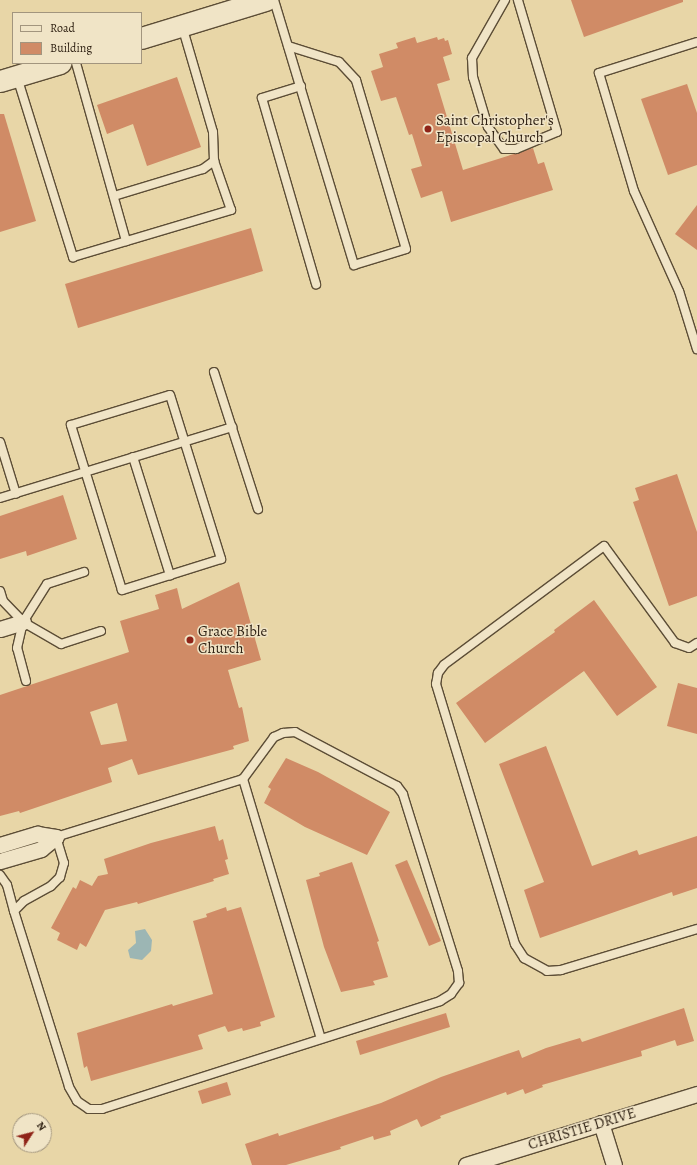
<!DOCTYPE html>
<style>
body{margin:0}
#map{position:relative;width:697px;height:1165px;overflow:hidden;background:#e8d6a7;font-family:Alegreya,serif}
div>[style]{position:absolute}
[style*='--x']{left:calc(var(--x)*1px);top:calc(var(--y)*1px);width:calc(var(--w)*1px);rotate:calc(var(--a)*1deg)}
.water>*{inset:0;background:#9cb6b4}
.building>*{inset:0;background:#d08b66}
.roads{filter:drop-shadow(1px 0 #5c4d36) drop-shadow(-1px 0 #5c4d36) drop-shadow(0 1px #5c4d36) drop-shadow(0 -1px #5c4d36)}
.service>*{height:8px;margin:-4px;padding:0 4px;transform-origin:4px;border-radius:4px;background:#f0e4c6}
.minor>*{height:15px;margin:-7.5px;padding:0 7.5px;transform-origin:7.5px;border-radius:7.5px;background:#f0e4c6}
.secondary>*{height:21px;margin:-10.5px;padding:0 10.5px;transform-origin:10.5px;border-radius:10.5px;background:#f0e4c6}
.dots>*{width:11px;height:11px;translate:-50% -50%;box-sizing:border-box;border:2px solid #f0e4c6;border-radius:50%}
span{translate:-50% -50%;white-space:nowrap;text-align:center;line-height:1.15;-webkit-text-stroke:3px #f0e4c6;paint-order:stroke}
.poi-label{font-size:15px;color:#2d1f11}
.left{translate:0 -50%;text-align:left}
.street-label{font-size:15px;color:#2d1f11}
.legend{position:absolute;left:12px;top:12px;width:130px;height:52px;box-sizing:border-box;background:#f0e4c6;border:1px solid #a2957e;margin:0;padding:5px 7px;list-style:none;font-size:12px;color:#2d1f11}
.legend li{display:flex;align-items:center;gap:8px;height:20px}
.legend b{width:20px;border:1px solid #a2957e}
.north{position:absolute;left:12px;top:1113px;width:40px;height:40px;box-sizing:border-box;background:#f0e4c6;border:1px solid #a2957e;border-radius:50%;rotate:54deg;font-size:11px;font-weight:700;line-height:16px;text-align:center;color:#2d1f11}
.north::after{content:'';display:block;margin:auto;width:14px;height:18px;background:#8f2418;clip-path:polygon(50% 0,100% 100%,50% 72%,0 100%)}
</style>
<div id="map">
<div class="water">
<div style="clip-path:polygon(145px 929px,152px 940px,151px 951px,142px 960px,130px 958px,128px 950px,136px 943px,135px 931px)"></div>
</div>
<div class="building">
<div style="clip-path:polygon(571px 0,683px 0,683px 2px,584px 37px)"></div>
<div style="clip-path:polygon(415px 37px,417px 43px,437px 37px,438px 40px,444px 38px,445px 41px,448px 40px,452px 54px,443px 57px,450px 80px,437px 84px,463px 170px,533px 148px,538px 164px,544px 162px,553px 190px,451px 222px,442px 191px,421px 198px,411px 169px,422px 166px,412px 134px,409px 135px,396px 97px,381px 101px,371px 71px,383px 67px,379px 54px,398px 48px,396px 43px)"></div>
<div style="clip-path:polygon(177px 77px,201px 147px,147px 166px,133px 124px,107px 134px,97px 105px)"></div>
<div style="clip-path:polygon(687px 84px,697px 113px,697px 165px,668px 175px,641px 99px)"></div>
<div style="clip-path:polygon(0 114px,4px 114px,36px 221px,0 232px)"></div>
<div style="clip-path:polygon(697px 205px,697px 250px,675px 234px)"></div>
<div style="clip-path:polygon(251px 228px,263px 271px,78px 328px,65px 284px)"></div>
<div style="clip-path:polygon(677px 474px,697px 532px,697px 596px,669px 606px,633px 502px,639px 500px,635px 488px)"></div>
<div style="clip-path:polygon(63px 495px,77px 539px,27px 556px,26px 551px,0 559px,0 516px)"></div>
<div style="clip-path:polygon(evenodd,239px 582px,261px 660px,228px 670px,239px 708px,242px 707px,249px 741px,233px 746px,234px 749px,138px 775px,132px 759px,108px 768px,112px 782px,20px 813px,19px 811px,0 816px,0 695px,129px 652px,120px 621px,159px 609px,155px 595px,177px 588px,182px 609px,239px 582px,117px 703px,127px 741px,101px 745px,90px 712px,117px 703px)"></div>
<div style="clip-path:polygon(594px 600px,657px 687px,617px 716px,584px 671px,485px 743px,456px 703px,555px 632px,554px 630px)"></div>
<div style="clip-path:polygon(678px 683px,697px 688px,697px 734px,667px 726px)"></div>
<div style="clip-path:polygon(546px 746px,592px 866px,637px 850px,639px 855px,697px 836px,697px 888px,673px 896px,672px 892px,540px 938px,524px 890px,544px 882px,499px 764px)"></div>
<div style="clip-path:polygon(286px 758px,318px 772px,390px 812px,367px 855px,305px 827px,264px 803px,271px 789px,268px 787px)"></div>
<div style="clip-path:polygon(215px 826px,219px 841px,223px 839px,228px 859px,225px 860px,229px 874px,213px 879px,214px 881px,138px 904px,137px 902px,105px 910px,86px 947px,80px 943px,77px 950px,57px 940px,60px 933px,51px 928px,73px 887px,76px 889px,80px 880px,92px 886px,98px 876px,108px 874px,104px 859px,151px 843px)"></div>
<div style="clip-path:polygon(407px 860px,441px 941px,429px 946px,395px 865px)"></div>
<div style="clip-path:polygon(352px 862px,379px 941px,377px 942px,388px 977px,373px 981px,375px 985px,341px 992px,324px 947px,306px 880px,320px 876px,319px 873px)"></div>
<div style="clip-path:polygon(226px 907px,227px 911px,241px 907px,275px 1017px,260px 1022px,261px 1026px,243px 1031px,242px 1028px,228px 1032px,225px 1026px,198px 1035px,203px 1049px,91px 1081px,87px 1066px,84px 1068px,77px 1033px,172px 1004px,173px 1006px,213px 994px,193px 921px,207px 917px,206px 914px)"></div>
<div style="clip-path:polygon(684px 1008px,694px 1041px,677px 1046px,675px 1040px,641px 1051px,642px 1056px,542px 1085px,543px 1087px,525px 1094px,523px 1089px,507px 1095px,506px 1092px,440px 1116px,441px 1118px,421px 1127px,417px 1119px,390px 1131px,391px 1135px,374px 1140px,373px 1136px,340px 1147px,341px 1149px,286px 1165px,252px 1165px,245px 1144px,278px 1133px,279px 1136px,381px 1103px,441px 1077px,519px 1050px,522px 1058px,546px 1048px,580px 1038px,582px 1042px)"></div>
<div style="clip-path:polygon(446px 1013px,450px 1027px,360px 1055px,356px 1041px)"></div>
<div style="clip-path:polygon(227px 1082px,231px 1095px,202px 1104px,198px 1091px)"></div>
</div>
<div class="roads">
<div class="service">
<div style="--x:274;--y:0;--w:277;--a:73.2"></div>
<div style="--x:354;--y:265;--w:54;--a:-17.1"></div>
<div style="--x:406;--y:249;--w:176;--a:-106.5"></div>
<div style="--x:356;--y:80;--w:25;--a:-133"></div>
<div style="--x:339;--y:62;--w:53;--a:-162.6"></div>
<div style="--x:505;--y:0;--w:67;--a:119.6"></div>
<div style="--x:472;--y:58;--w:19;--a:87"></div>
<div style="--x:473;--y:77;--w:52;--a:73.3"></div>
<div style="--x:488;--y:127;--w:27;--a:54"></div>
<div style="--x:504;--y:149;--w:12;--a:0"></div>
<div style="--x:516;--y:149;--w:44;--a:-22.5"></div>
<div style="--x:557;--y:132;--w:138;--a:-106.5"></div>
<div style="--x:697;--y:42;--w:103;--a:162.4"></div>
<div style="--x:599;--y:73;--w:123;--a:73.5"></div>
<div style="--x:634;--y:191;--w:110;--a:65.8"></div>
<div style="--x:679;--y:291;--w:61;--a:72.8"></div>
<div style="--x:76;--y:63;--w:185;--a:74.3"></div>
<div style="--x:17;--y:77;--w:189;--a:72.7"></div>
<div style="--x:73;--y:257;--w:165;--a:-16.6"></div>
<div style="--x:231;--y:210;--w:52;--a:-109.1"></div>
<div style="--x:301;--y:86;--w:41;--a:162.9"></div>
<div style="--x:262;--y:98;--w:194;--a:73.8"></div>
<div style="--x:114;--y:196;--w:93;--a:-16.9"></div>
<div style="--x:203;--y:169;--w:14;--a:-36"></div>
<div style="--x:214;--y:161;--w:29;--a:-92"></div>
<div style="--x:213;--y:132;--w:110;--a:-106.3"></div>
<div style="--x:214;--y:372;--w:144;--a:72.2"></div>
<div style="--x:170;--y:395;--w:172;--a:72.7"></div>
<div style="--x:221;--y:559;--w:104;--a:162.6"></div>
<div style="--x:122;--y:590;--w:173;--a:-107.2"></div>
<div style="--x:71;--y:425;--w:103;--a:-16.9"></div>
<div style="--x:0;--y:442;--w:54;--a:72.9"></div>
<div style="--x:133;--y:457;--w:124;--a:72.6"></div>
<div style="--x:0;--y:498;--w:243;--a:-17"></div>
<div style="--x:0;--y:591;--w:10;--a:73"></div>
<div style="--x:3;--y:601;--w:29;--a:46"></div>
<div style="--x:23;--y:622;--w:44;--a:30.1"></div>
<div style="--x:61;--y:644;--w:42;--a:-18"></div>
<div style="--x:697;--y:643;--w:9;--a:148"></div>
<div style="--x:689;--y:648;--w:15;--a:-160"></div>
<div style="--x:675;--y:643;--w:120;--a:-126.2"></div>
<div style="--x:604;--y:546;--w:199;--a:143.4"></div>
<div style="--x:444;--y:665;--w:10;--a:127"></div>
<div style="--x:438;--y:673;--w:11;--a:100"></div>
<div style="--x:436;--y:684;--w:272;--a:73.1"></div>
<div style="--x:515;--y:944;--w:17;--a:57"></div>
<div style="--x:524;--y:958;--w:26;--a:29"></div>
<div style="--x:547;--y:971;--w:14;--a:-4"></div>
<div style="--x:561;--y:970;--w:142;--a:-16.8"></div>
<div style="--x:26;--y:681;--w:34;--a:-105"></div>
<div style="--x:17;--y:648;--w:27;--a:-77"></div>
<div style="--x:23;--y:622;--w:45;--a:-57.7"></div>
<div style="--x:47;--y:584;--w:39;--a:-18"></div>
<div style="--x:243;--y:779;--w:271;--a:73.3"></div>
<div style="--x:0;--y:875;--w:12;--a:55"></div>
<div style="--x:7;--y:885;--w:27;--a:75"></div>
<div style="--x:14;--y:911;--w:184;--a:72.6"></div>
<div style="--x:69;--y:1087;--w:16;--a:60"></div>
<div style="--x:77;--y:1101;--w:14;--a:34"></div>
<div style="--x:89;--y:1109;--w:13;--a:0"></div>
<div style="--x:102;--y:1109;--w:355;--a:-17.7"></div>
<div style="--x:440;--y:1001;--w:13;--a:-32"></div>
<div style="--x:451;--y:994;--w:14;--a:-54"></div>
<div style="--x:459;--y:983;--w:12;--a:-95"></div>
<div style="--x:458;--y:971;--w:185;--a:-107.3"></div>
<div style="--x:403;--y:794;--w:10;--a:-127"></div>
<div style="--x:397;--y:786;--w:115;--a:-152.1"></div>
<div style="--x:295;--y:732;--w:12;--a:175"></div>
<div style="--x:283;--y:733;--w:10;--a:156"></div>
<div style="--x:274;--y:737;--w:52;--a:126.4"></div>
<div style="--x:243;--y:779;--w:196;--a:162.8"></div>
<div style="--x:56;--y:837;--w:27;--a:73"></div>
<div style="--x:64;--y:863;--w:15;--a:106"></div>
<div style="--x:60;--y:877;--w:13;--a:135"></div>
<div style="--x:51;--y:886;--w:31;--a:151"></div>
<div style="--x:24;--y:901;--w:14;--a:135"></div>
</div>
<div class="minor">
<div style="--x:0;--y:629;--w:24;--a:-17"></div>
<div style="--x:0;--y:845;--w:39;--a:-17"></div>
<div style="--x:37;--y:834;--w:19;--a:9"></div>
<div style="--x:0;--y:861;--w:43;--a:-16.3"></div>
<div style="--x:41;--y:849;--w:19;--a:-39"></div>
<div style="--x:601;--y:1123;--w:44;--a:72.8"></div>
<div style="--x:466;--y:1165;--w:242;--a:-17.1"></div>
</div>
<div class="secondary">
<div style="--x:141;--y:38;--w:130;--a:-17"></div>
<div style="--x:0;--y:81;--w:63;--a:-16.7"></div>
</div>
</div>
<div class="dots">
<div style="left:428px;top:129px;background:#8f2418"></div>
<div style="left:190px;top:640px;background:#8f2418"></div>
</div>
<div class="poi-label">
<span class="left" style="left:436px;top:129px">Saint Christopher's<br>Episcopal Church</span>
<span class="left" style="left:198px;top:640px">Grace Bible<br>Church</span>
</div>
<div class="street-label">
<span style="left:582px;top:1129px;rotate:-17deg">CHRISTIE DRIVE</span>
</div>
<ul class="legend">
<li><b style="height:5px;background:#f0e4c6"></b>Road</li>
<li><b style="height:11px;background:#d08b66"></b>Building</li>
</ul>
<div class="north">N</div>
</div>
